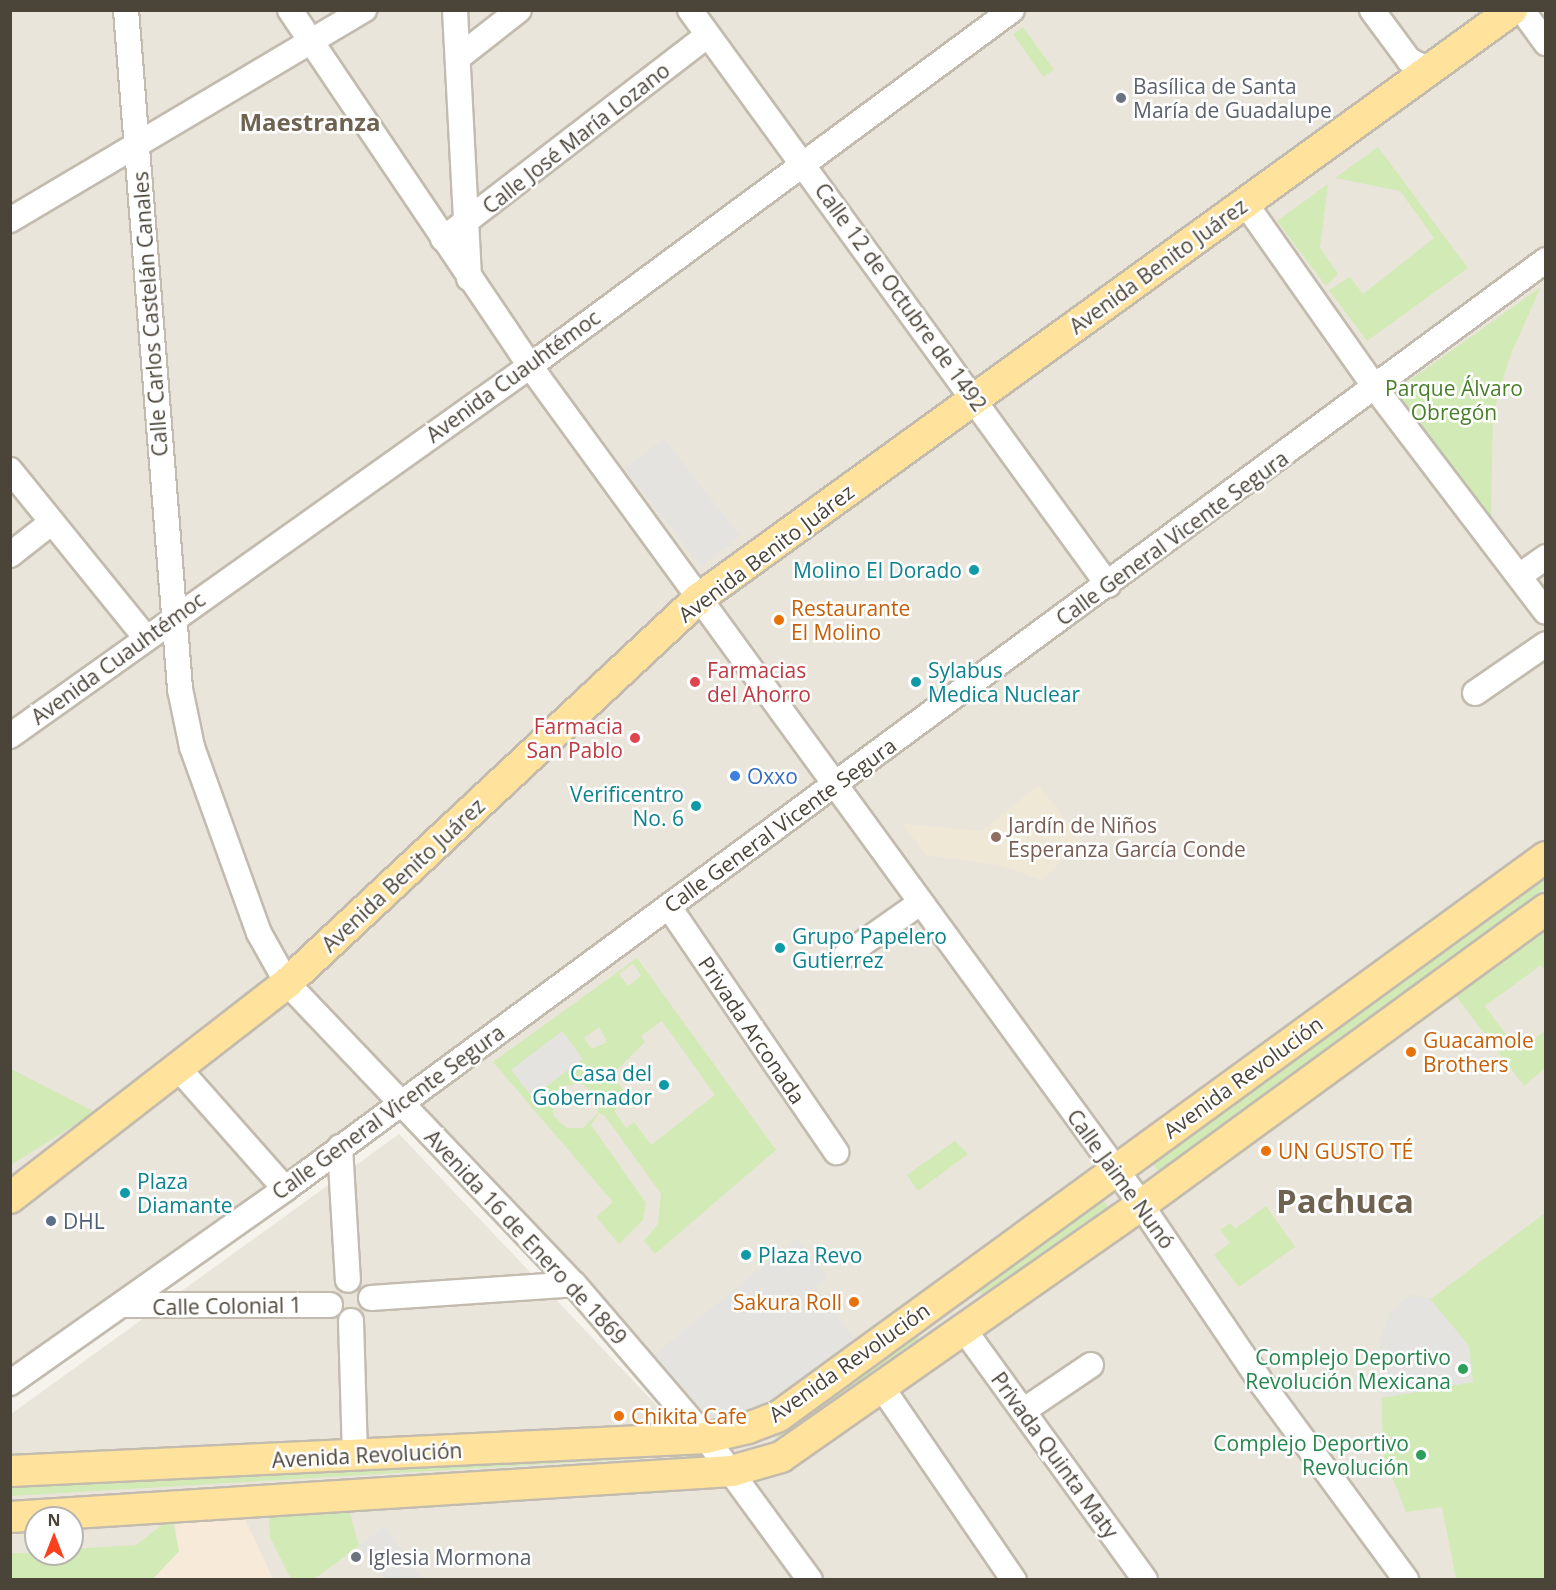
<!DOCTYPE html>
<meta charset="utf-8">
<style>
body{margin:0}
#map{position:relative;width:1556px;height:1590px;overflow:hidden;background:#f6f3ec;font-family:"Open Sans",sans-serif}
div>[style]{position:absolute}
[style*='--x']{left:calc(var(--x)*1px);top:calc(var(--y)*1px);width:calc(var(--w)*1px);rotate:calc(var(--a)*1deg)}
.residential>*{inset:0;background:#eae5da}
.commercial>*{inset:0;background:#f7ead8}
.education>*{inset:0;background:#efe8d6}
.green>*{inset:0;background:#d2eab5}
.parking>*{inset:0;background:#e5e3e0}
.roads{filter:drop-shadow(2px 0 #c2bbae) drop-shadow(-2px 0 #c2bbae) drop-shadow(0 2px #c2bbae) drop-shadow(0 -2px #c2bbae)}
.minor>*{height:24px;margin:-12px;padding:0 12px;transform-origin:12px;border-radius:12px;background:#fff}
.major>*{height:30px;margin:-15px;padding:0 15px;transform-origin:15px;border-radius:15px;background:#ffe39c}
.dots>*{width:16px;height:16px;translate:-50% -50%;box-sizing:border-box;border:3px solid #fff;border-radius:50%}
span{translate:-50% -50%;white-space:nowrap;text-align:center;line-height:1.15;-webkit-text-stroke:5px #fff;paint-order:stroke}
.worship-label{font-size:21px;color:#5b616d}
.left{translate:0 -50%;text-align:left}
.street-label{font-size:21px;color:#4b4439}
.park-label{font-size:21px;color:#4a7f2a}
.culture-label{font-size:21px;color:#0d838f}
.right{translate:-100% -50%;text-align:right}
.food-label{font-size:21px;color:#c56008}
.health-label{font-size:21px;color:#be3a42}
.shop-label{font-size:21px;color:#366cbe}
.education-label{font-size:21px;color:#785e54}
.service-label{font-size:21px;color:#4e5e75}
.leisure-label{font-size:21px;color:#27864d}
.quarter-label{font-size:24px;color:#6e6250;font-weight:700}
.town-label{font-size:33px;color:#6e6250;font-weight:700}
.frame{position:absolute;inset:0;border:12px solid #4b4439;pointer-events:none}
.north{position:absolute;left:24px;top:1506px;width:60px;height:60px;box-sizing:border-box;background:#fff;border:2px solid #b7b4b0;border-radius:50%;rotate:0deg;font-size:16px;font-weight:700;line-height:24px;text-align:center;color:#4b4439}
.north::after{content:'';display:block;margin:auto;width:21px;height:27px;background:#fc3f1d;clip-path:polygon(50% 0,100% 100%,50% 72%,0 100%)}
</style>
<div id="map">
<div class="residential">
<div style="clip-path:polygon(11px 11px,1545px 11px,1545px 256px,11px 1387px)"></div>
<div style="clip-path:polygon(evenodd,1545px 264px,1545px 1579px,11px 1580px,11px 1490px,685px 1451px,721px 1454px,407px 1107px,1545px 264px,1183px 1144px,784px 1433px,737px 1448px,784px 1431px,1183px 1144px,1545px 264px,36px 1518px,72px 1518px,72px 1554px,36px 1554px,36px 1518px)"></div>
<div style="clip-path:polygon(399px 1134px,660px 1409px,661px 1426px,11px 1456px,11px 1414px)"></div>
</div>
<div class="commercial">
<div style="clip-path:polygon(238px 1504px,273px 1579px,152px 1580px,178px 1551px,174px 1509px)"></div>
</div>
<div class="education">
<div style="clip-path:polygon(1039px 785px,1083px 843px,1041px 880px,999px 865px,926px 855px,903px 824px,981px 831px)"></div>
</div>
<div class="green">
<div style="clip-path:polygon(1023px 27px,1054px 70px,1043px 77px,1013px 34px)"></div>
<div style="clip-path:polygon(1378px 147px,1468px 268px,1367px 341px,1329px 290px,1350px 277px,1363px 294px,1434px 238px,1400px 191px,1335px 178px)"></div>
<div style="clip-path:polygon(1328px 184px,1320px 248px,1338px 274px,1326px 286px,1277px 221px)"></div>
<div style="clip-path:polygon(1541px 287px,1510px 356px,1493px 413px,1491px 519px,1393px 392px)"></div>
<div style="clip-path:polygon(1545px 867px,1545px 888px,1159px 1172px,1149px 1159px)"></div>
<div style="clip-path:polygon(1545px 924px,1545px 971px,1541px 965px,1485px 1006px,1518px 1051px,1545px 1031px,1545px 1068px,1524px 1086px,1453px 992px)"></div>
<div style="clip-path:polygon(evenodd,637px 958px,776px 1150px,655px 1254px,644px 1241px,658px 1224px,661px 1194px,605px 1116px,599px 1113px,591px 1125px,646px 1203px,643px 1220px,619px 1244px,596px 1217px,613px 1202px,493px 1062px,637px 958px,633px 963px,641px 976px,628px 986px,619px 974px,633px 963px,637px 958px,662px 1021px,715px 1095px,651px 1145px,634px 1122px,626px 1128px,614px 1111px,630px 1099px,612px 1075px,645px 1042px,641px 1036px,662px 1021px,637px 958px,599px 1027px,607px 1042px,592px 1049px,584px 1038px,599px 1027px,637px 958px,582px 1083px,598px 1098px,598px 1113px,583px 1128px,567px 1128px,554px 1117px,552px 1101px,560px 1087px,582px 1083px)"></div>
<div style="clip-path:polygon(11px 1069px,95px 1112px,11px 1165px)"></div>
<div style="clip-path:polygon(955px 1141px,968px 1154px,918px 1191px,907px 1175px)"></div>
<div style="clip-path:polygon(1100px 1196px,1108px 1207px,983px 1296px,974px 1284px)"></div>
<div style="clip-path:polygon(1266px 1206px,1295px 1247px,1239px 1287px,1214px 1255px,1230px 1243px,1220px 1230px,1230px 1223px,1235px 1229px)"></div>
<div style="clip-path:polygon(1545px 1213px,1545px 1579px,1456px 1579px,1442px 1507px,1406px 1512px,1383px 1453px,1380px 1340px,1391px 1312px,1410px 1295px,1431px 1299px)"></div>
<div style="clip-path:polygon(912px 1329px,919px 1339px,779px 1443px,775px 1429px)"></div>
<div style="clip-path:polygon(677px 1446px,682px 1456px,11px 1496px,11px 1486px)"></div>
<div style="clip-path:polygon(349px 1510px,359px 1546px,314px 1579px,291px 1579px,270px 1537px,269px 1517px)"></div>
<div style="clip-path:polygon(172px 1517px,179px 1551px,152px 1580px,11px 1579px,10px 1553px,72px 1554px,72px 1549px,136px 1545px)"></div>
</div>
<div class="parking">
<div style="clip-path:polygon(664px 438px,740px 536px,701px 566px,624px 469px)"></div>
<div style="clip-path:polygon(562px 1031px,583px 1059px,532px 1097px,511px 1070px)"></div>
<div style="clip-path:polygon(797px 1238px,828px 1277px,816px 1287px,858px 1344px,791px 1394px,762px 1408px,710px 1417px,654px 1355px)"></div>
<div style="clip-path:polygon(1410px 1295px,1430px 1299px,1469px 1346px,1473px 1382px,1382px 1398px,1380px 1340px,1391px 1312px)"></div>
<div style="clip-path:polygon(385px 1526px,423px 1579px,384px 1579px,359px 1546px)"></div>
</div>
<div class="roads">
<div class="minor">
<div style="--x:126;--y:10;--w:681;--a:85.45"></div>
<div style="--x:180;--y:689;--w:59;--a:78.3"></div>
<div style="--x:192;--y:747;--w:198;--a:70.2"></div>
<div style="--x:259;--y:933;--w:57;--a:60.8"></div>
<div style="--x:287;--y:983;--w:416;--a:46.4"></div>
<div style="--x:574;--y:1284;--w:203;--a:49.4"></div>
<div style="--x:706;--y:1438;--w:176;--a:53.8"></div>
<div style="--x:290;--y:10;--w:429;--a:56"></div>
<div style="--x:530;--y:366;--w:1023;--a:53.9"></div>
<div style="--x:1133;--y:1193;--w:232;--a:55.9"></div>
<div style="--x:1263;--y:1385;--w:242;--a:53.7"></div>
<div style="--x:455;--y:10;--w:269;--a:87"></div>
<div style="--x:690;--y:10;--w:711;--a:53.98"></div>
<div style="--x:1372;--y:10;--w:62;--a:53.5"></div>
<div style="--x:1409;--y:60;--w:22;--a:27"></div>
<div style="--x:1522;--y:10;--w:41;--a:54"></div>
<div style="--x:459;--y:57;--w:76;--a:-38.1"></div>
<div style="--x:1245;--y:203;--w:228;--a:54.8"></div>
<div style="--x:1376;--y:389;--w:280;--a:52.7"></div>
<div style="--x:10;--y:220;--w:412;--a:-30.7"></div>
<div style="--x:443;--y:239;--w:334;--a:-37.6"></div>
<div style="--x:10;--y:470;--w:215;--a:51"></div>
<div style="--x:10;--y:555;--w:53;--a:-38.2"></div>
<div style="--x:1519;--y:576;--w:33;--a:-35"></div>
<div style="--x:1475;--y:693;--w:86;--a:-34.6"></div>
<div style="--x:10;--y:736;--w:638;--a:-35.43"></div>
<div style="--x:530;--y:366;--w:599;--a:-36.45"></div>
<div style="--x:669;--y:907;--w:297;--a:55.7"></div>
<div style="--x:846;--y:955;--w:90;--a:-35.1"></div>
<div style="--x:179;--y:1069;--w:160;--a:48.5"></div>
<div style="--x:340;--y:1147;--w:133;--a:86.6"></div>
<div style="--x:371;--y:1298;--w:203;--a:-3.9"></div>
<div style="--x:124;--y:1305;--w:206;--a:0"></div>
<div style="--x:351;--y:1321;--w:135;--a:88.3"></div>
<div style="--x:965;--y:1331;--w:307;--a:54.1"></div>
<div style="--x:10;--y:1383;--w:337;--a:-35.2"></div>
<div style="--x:285;--y:1189;--w:1566;--a:-36.38"></div>
<div style="--x:883;--y:1389;--w:232;--a:55.6"></div>
<div style="--x:1023;--y:1411;--w:82;--a:-34.1"></div>
</div>
<div class="major">
<div style="--x:10;--y:1198;--w:351;--a:-37.8"></div>
<div style="--x:287;--y:983;--w:562;--a:-43.05"></div>
<div style="--x:698;--y:599;--w:1005;--a:-35.89"></div>
<div style="--x:10;--y:1471;--w:697;--a:-2.71"></div>
<div style="--x:706;--y:1438;--w:43;--a:-13.4"></div>
<div style="--x:748;--y:1428;--w:33;--a:-21"></div>
<div style="--x:779;--y:1416;--w:949;--a:-36.09"></div>
<div style="--x:10;--y:1517;--w:723;--a:-3.65"></div>
<div style="--x:732;--y:1471;--w:51;--a:-15.9"></div>
<div style="--x:781;--y:1457;--w:439;--a:-35"></div>
<div style="--x:1141;--y:1205;--w:502;--a:-36.16"></div>
</div>
</div>
<div class="dots">
<div style="left:1121px;top:98px;background:#6b7280"></div>
<div style="left:974px;top:570px;background:#0f9aa8"></div>
<div style="left:779px;top:620px;background:#e8710a"></div>
<div style="left:695px;top:682px;background:#e0444e"></div>
<div style="left:916px;top:682px;background:#0f9aa8"></div>
<div style="left:635px;top:738px;background:#e0444e"></div>
<div style="left:735px;top:776px;background:#3f7fe0"></div>
<div style="left:696px;top:806px;background:#0f9aa8"></div>
<div style="left:996px;top:837px;background:#8d6e63"></div>
<div style="left:780px;top:948px;background:#0f9aa8"></div>
<div style="left:1411px;top:1052px;background:#e8710a"></div>
<div style="left:664px;top:1085px;background:#0f9aa8"></div>
<div style="left:1266px;top:1151px;background:#e8710a"></div>
<div style="left:125px;top:1193px;background:#0f9aa8"></div>
<div style="left:51px;top:1221px;background:#5c6f8a"></div>
<div style="left:746px;top:1255px;background:#0f9aa8"></div>
<div style="left:854px;top:1302px;background:#e8710a"></div>
<div style="left:1463px;top:1369px;background:#2e9e5b"></div>
<div style="left:619px;top:1416px;background:#e8710a"></div>
<div style="left:1421px;top:1455px;background:#2e9e5b"></div>
<div style="left:356px;top:1557px;background:#6b7280"></div>
</div>
<div class="worship-label">
<span class="left" style="left:1133px;top:98px">Basílica de Santa<br>María de Guadalupe</span>
<span class="left" style="left:368px;top:1557px">Iglesia Mormona</span>
</div>
<div class="street-label">
<span style="left:576px;top:138px;rotate:-38deg">Calle José María Lozano</span>
<span style="left:1158px;top:266px;rotate:-36deg">Avenida Benito Juárez</span>
<span style="left:901px;top:297px;rotate:54deg">Calle 12 de Octubre de 1492</span>
<span style="left:150px;top:314px;rotate:-94deg">Calle Carlos Castelán Canales</span>
<span style="left:513px;top:376px;rotate:-36deg">Avenida Cuauhtémoc</span>
<span style="left:1172px;top:538px;rotate:-36deg">Calle General Vicente Segura</span>
<span style="left:766px;top:553px;rotate:-37deg">Avenida Benito Juárez</span>
<span style="left:118px;top:658px;rotate:-36deg">Avenida Cuauhtémoc</span>
<span style="left:780px;top:825px;rotate:-36deg">Calle General Vicente Segura</span>
<span style="left:403px;top:875px;rotate:-43deg">Avenida Benito Juárez</span>
<span style="left:752px;top:1030px;rotate:56deg">Privada Arconada</span>
<span style="left:1243px;top:1077px;rotate:-36deg">Avenida Revolución</span>
<span style="left:388px;top:1112px;rotate:-36deg">Calle General Vicente Segura</span>
<span style="left:1121px;top:1179px;rotate:54deg">Calle Jaime Nunó</span>
<span style="left:526px;top:1237px;rotate:47deg">Avenida 16 de Enero de 1869</span>
<span style="left:227px;top:1306px;rotate:-1deg">Calle Colonial 1</span>
<span style="left:849px;top:1362px;rotate:-35deg">Avenida Revolución</span>
<span style="left:367px;top:1455px;rotate:-3deg">Avenida Revolución</span>
<span style="left:1055px;top:1455px;rotate:54deg">Privada Quinta Maty</span>
</div>
<div class="park-label">
<span style="left:1454px;top:400px">Parque Álvaro<br>Obregón</span>
</div>
<div class="culture-label">
<span class="right" style="left:962px;top:570px">Molino El Dorado</span>
<span class="left" style="left:928px;top:682px">Sylabus<br>Medica Nuclear</span>
<span class="right" style="left:684px;top:806px">Verificentro<br>No. 6</span>
<span class="left" style="left:792px;top:948px">Grupo Papelero<br>Gutierrez</span>
<span class="right" style="left:652px;top:1085px">Casa del<br>Gobernador</span>
<span class="left" style="left:137px;top:1193px">Plaza<br>Diamante</span>
<span class="left" style="left:758px;top:1255px">Plaza Revo</span>
</div>
<div class="food-label">
<span class="left" style="left:791px;top:620px">Restaurante<br>El Molino</span>
<span class="left" style="left:1423px;top:1052px">Guacamole<br>Brothers</span>
<span class="left" style="left:1278px;top:1151px">UN GUSTO TÉ</span>
<span class="right" style="left:842px;top:1302px">Sakura Roll</span>
<span class="left" style="left:631px;top:1416px">Chikita Cafe</span>
</div>
<div class="health-label">
<span class="left" style="left:707px;top:682px">Farmacias<br>del Ahorro</span>
<span class="right" style="left:623px;top:738px">Farmacia<br>San Pablo</span>
</div>
<div class="shop-label">
<span class="left" style="left:747px;top:776px">Oxxo</span>
</div>
<div class="education-label">
<span class="left" style="left:1008px;top:837px">Jardín de Niños<br>Esperanza García Conde</span>
</div>
<div class="service-label">
<span class="left" style="left:63px;top:1221px">DHL</span>
</div>
<div class="leisure-label">
<span class="right" style="left:1451px;top:1369px">Complejo Deportivo<br>Revolución Mexicana</span>
<span class="right" style="left:1409px;top:1455px">Complejo Deportivo<br>Revolución</span>
</div>
<div class="quarter-label">
<span style="left:310px;top:122px">Maestranza</span>
</div>
<div class="town-label">
<span style="left:1345px;top:1201px">Pachuca</span>
</div>
<div class="frame"></div>
<div class="north">N</div>
</div>
